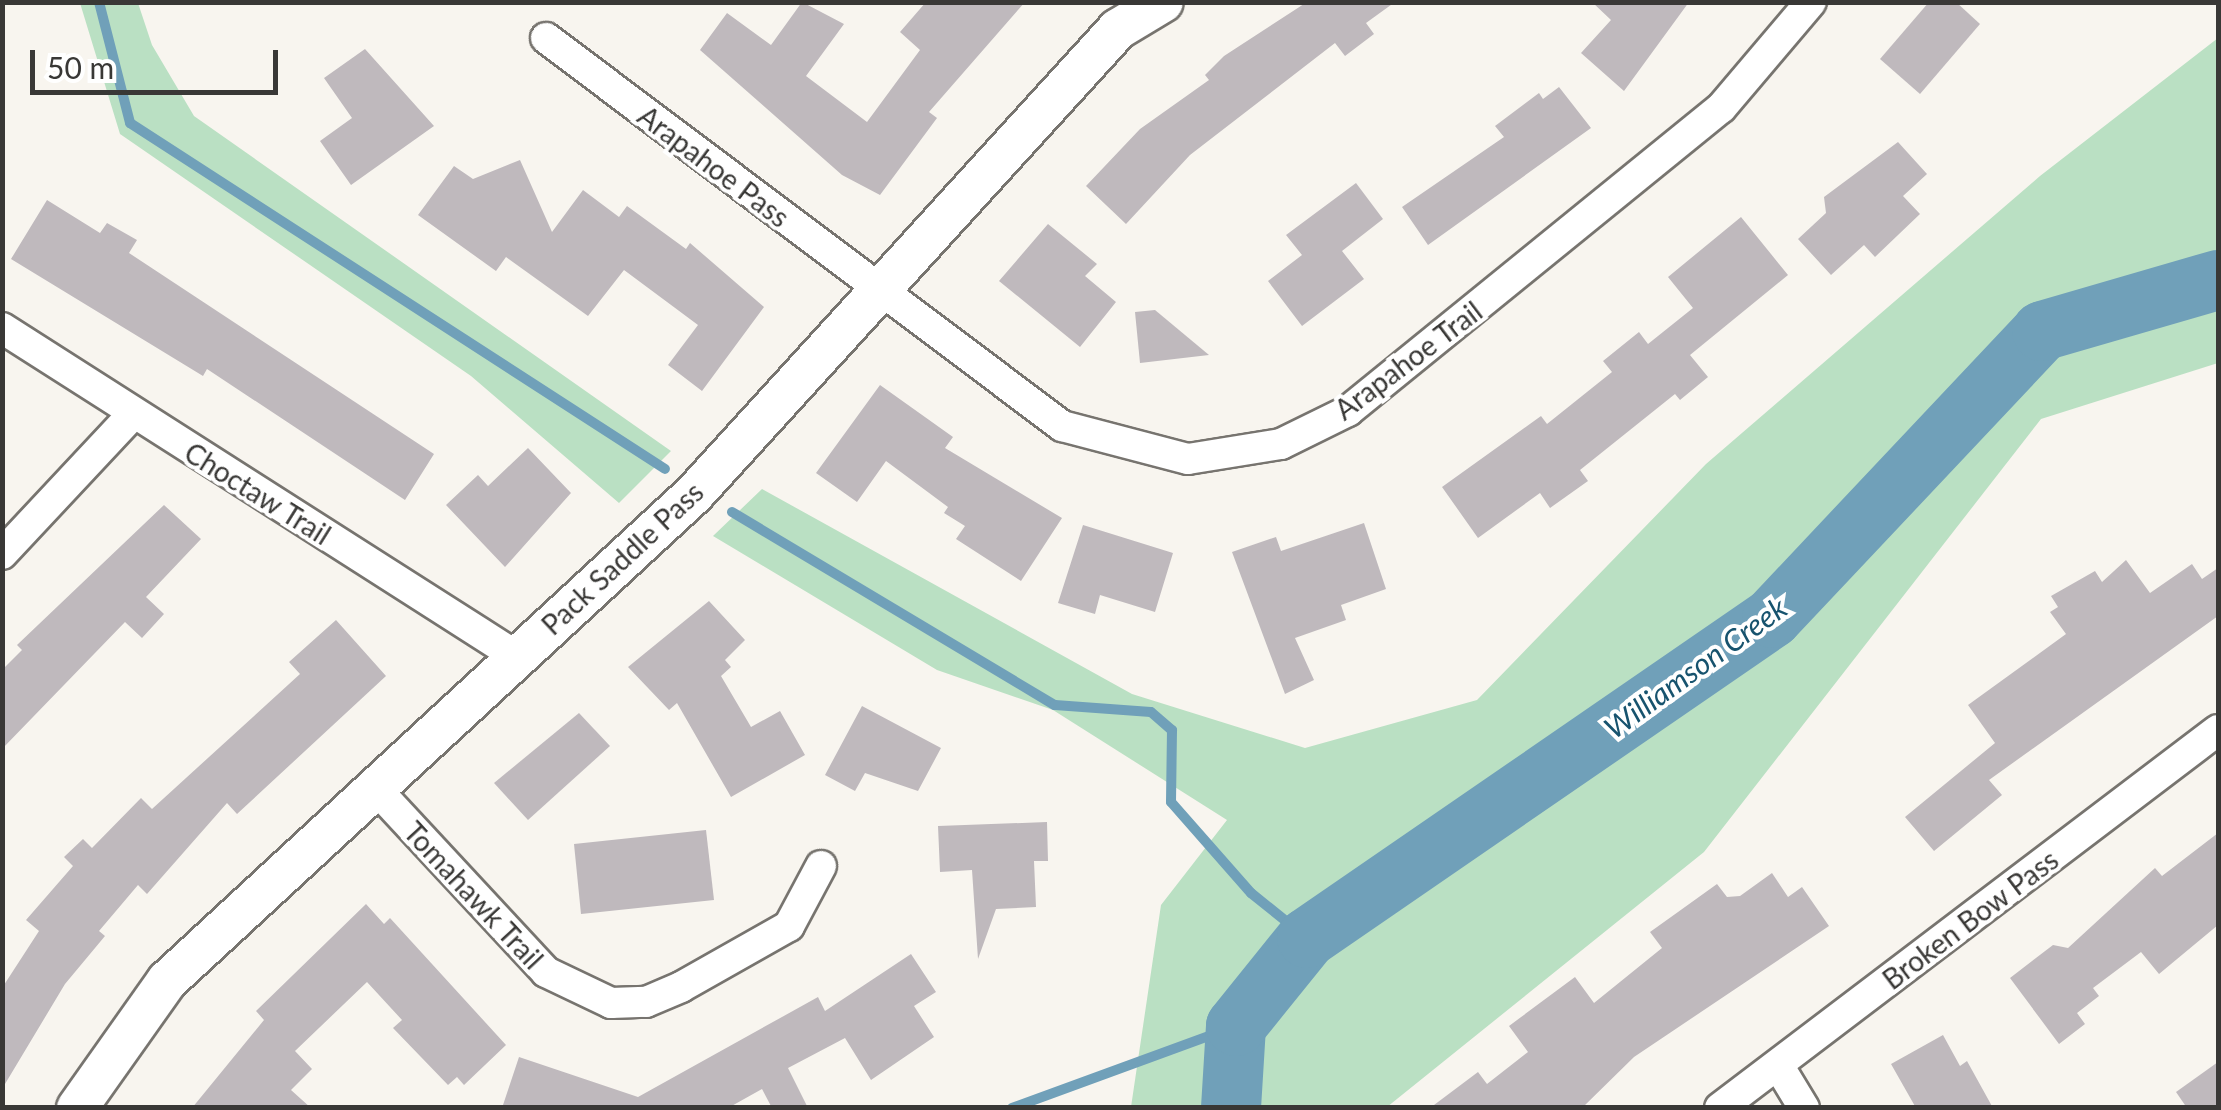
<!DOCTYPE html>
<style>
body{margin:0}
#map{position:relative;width:2221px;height:1110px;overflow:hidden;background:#f8f5ef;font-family:Lato,sans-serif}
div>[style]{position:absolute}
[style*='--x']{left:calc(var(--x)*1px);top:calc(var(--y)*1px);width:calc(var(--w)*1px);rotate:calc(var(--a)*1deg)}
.green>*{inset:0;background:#bae0c3}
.stream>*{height:10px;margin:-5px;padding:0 5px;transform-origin:5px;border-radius:5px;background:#70a0b9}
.river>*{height:60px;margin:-30px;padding:0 30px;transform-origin:30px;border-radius:30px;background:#70a0b9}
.building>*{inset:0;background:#bfb9bd}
.roads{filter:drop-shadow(2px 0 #77746f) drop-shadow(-2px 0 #77746f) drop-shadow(0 2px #77746f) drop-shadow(0 -2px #77746f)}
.street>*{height:30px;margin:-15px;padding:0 15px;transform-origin:15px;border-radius:15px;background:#fff}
.secondary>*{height:40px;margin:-20px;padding:0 20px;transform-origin:20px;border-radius:20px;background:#fff}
span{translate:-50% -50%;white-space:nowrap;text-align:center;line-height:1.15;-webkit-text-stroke:8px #fff;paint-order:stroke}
.street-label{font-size:28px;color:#393836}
.water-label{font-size:30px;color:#17536e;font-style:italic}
.frame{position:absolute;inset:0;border:5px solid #393836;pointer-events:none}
.scale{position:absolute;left:30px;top:50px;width:248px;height:45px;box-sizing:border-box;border:5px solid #393836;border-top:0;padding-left:12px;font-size:30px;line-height:35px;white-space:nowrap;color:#393836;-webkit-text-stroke:8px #fff;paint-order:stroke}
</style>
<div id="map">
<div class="green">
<div style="clip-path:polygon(80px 3px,138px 3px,152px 45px,194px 116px,671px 451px,619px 503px,471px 376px,120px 134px)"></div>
<div style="clip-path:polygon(2218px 38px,2218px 363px,2041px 419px,1704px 852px,1387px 1107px,1131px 1107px,1161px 905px,1227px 820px,1053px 710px,937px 670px,713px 536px,762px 489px,1132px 694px,1305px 748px,1477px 700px,1706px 464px,2040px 176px)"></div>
</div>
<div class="stream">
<div style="--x:99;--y:2;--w:125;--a:75.6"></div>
<div style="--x:130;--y:123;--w:637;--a:32.89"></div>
<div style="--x:732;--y:512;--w:376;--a:30.9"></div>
<div style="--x:1055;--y:705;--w:96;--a:4.2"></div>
<div style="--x:1151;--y:712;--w:28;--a:41"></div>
<div style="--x:1172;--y:730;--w:72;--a:90.8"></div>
<div style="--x:1171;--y:802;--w:121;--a:48.7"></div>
<div style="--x:1251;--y:893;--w:72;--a:38.8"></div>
<div style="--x:1012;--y:1108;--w:239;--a:-20.1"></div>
</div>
<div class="river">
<div style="--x:1231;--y:1108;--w:82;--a:-86.5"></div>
<div style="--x:1236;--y:1026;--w:113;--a:-51.1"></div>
<div style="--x:1307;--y:938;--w:564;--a:-34.53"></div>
<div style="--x:1772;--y:618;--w:394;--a:-46.7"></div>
<div style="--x:2042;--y:331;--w:183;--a:-16.2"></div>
</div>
<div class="building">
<div style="clip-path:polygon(802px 2px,844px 24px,806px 76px,867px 122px,920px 50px,900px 32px,926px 2px,1025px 2px,929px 112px,937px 118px,880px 195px,842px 175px,700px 50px,727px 13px,771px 45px)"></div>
<div style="clip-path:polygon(1307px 2px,1395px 2px,1366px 23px,1374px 34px,1345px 56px,1335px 43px,1190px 155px,1126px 224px,1086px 186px,1140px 129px,1209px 80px,1205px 75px,1224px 56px)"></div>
<div style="clip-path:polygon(1592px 2px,1689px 2px,1624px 91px,1581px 53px,1611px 20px)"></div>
<div style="clip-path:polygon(1929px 2px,1956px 2px,1980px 24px,1920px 94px,1880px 59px)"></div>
<div style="clip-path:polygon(365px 49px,434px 126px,351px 185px,320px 141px,352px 118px,324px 78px)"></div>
<div style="clip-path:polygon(1559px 87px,1591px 128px,1428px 245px,1402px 207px,1504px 137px,1495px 126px,1539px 93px,1543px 99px)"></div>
<div style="clip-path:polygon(1898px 142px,1927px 174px,1903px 196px,1920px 214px,1875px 257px,1864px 245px,1831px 275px,1798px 239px,1826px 213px,1824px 197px)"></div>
<div style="clip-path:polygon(520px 160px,552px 232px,583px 190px,619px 217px,627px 206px,686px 249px,690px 243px,764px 307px,702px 391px,668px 365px,698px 325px,624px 270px,588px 316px,506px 257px,496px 271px,418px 215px,454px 166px,473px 179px)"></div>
<div style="clip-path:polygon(1356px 183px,1383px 219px,1342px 251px,1364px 279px,1302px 326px,1268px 281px,1302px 255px,1286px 235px)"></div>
<div style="clip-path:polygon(47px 200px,100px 233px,107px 223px,137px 240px,129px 253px,434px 454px,405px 500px,207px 369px,203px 376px,11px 259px)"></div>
<div style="clip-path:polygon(1741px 217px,1788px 275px,1690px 355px,1708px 377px,1680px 400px,1675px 394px,1580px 470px,1588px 481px,1550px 508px,1540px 493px,1478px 538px,1442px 487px,1541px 416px,1547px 424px,1612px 372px,1603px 361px,1639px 332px,1648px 344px,1693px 308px,1668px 277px)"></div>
<div style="clip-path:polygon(1048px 224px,1097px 264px,1085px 276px,1116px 302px,1080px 347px,999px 281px)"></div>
<div style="clip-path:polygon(1155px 310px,1209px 355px,1140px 363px,1135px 312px)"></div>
<div style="clip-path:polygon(880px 385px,953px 437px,945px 448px,1062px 518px,1021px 581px,956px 539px,965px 526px,944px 513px,948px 507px,886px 461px,857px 502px,816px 473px)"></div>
<div style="clip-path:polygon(528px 448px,571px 493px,505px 567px,446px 505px,478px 475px,488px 486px)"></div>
<div style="clip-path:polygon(164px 505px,201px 539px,146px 597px,164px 614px,142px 638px,125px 622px,2px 749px,2px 670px,22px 650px,17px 645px)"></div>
<div style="clip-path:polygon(1364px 523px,1386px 589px,1341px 605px,1346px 620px,1295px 638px,1314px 680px,1285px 694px,1232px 552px,1276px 537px,1281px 551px)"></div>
<div style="clip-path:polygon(1083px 525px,1173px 553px,1155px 612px,1100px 595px,1095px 614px,1058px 603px)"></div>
<div style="clip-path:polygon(2126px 560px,2150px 593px,2192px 564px,2202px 579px,2218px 568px,2218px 616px,1989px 780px,2002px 795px,1934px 851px,1905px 817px,1995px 743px,1968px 705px,2066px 634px,2050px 612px,2058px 607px,2051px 596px,2095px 571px,2102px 582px)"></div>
<div style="clip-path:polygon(709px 601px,745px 640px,725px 660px,731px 667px,721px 676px,751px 727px,780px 711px,805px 755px,731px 797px,677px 703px,669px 710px,628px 667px)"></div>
<div style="clip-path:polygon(336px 620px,386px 676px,237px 814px,227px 803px,147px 894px,138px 885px,99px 931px,105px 936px,65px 984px,2px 1089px,2px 988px,39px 931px,26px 920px,73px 866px,64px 857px,83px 839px,92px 848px,141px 798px,152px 809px,300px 674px,289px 662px)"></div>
<div style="clip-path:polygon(862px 706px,941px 748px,918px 791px,865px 773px,855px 791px,825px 775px)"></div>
<div style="clip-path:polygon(579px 713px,610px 746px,528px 820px,494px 783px)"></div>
<div style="clip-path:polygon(1047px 822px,1048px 861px,1034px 861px,1036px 907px,996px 909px,978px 959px,972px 870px,940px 872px,938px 826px)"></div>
<div style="clip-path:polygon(706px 830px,714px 900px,581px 914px,574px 844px)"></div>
<div style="clip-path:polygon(2218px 833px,2218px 925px,2159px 974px,2141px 952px,2093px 988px,2099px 996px,2077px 1013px,2085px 1024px,2059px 1044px,2010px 978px,2053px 945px,2068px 948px,2155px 868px,2162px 876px)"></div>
<div style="clip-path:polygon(1772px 873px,1788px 897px,1802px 887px,1829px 926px,1634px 1057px,1582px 1108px,1430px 1108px,1478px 1072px,1487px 1084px,1528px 1052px,1509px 1026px,1575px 977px,1594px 1003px,1662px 948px,1650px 932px,1678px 912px,1717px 884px,1727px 897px,1740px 896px)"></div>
<div style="clip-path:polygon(366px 904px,384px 924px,390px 918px,506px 1045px,464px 1085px,457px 1077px,448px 1085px,393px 1028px,402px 1020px,367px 982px,295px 1051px,312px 1069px,291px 1090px,311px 1108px,192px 1108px,264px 1020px,256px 1011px)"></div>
<div style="clip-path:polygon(911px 954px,936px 992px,914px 1006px,934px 1037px,871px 1080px,845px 1038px,788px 1068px,808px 1108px,772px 1108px,762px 1089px,728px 1108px,502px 1108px,519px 1057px,638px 1097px,818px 997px,825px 1011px)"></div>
<div style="clip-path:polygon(1943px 1035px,1960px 1066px,1967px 1061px,1993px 1108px,1916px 1108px,1891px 1064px)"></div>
<div style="clip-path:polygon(2218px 1062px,2218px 1108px,2187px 1108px,2176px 1092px)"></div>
</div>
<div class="roads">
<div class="street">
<div style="--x:546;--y:38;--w:646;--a:36.94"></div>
<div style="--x:1062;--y:426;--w:130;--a:14.7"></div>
<div style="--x:1188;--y:459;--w:94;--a:-9.2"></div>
<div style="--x:1281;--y:444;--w:75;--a:-26.2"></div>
<div style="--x:1348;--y:411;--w:481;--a:-39.1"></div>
<div style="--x:1721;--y:108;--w:139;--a:-49.7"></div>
<div style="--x:2;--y:328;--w:610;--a:32.54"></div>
<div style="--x:2;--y:554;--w:192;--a:-46.9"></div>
<div style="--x:377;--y:790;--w:248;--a:47.1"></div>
<div style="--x:546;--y:972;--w:72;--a:25.5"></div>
<div style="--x:611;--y:1003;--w:35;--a:-2"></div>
<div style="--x:646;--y:1002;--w:38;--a:-23"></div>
<div style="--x:681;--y:987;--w:124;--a:-29.5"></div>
<div style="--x:789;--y:926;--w:68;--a:-61.9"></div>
<div style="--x:1778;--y:1065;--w:50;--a:58.8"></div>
<div style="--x:1720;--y:1108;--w:625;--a:-37.2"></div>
</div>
<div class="secondary">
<div style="--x:77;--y:1108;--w:156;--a:-54.7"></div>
<div style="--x:167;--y:981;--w:718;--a:-42.74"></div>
<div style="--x:694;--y:494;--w:629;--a:-47.64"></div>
<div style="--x:1118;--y:29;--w:52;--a:-31"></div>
</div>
</div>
<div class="street-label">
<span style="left:714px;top:166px;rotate:37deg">Arapahoe Pass</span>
<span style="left:1408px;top:360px;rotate:-37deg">Arapahoe Trail</span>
<span style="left:258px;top:493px;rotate:32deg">Choctaw Trail</span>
<span style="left:622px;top:558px;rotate:-43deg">Pack Saddle Pass</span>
<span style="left:474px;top:895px;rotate:47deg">Tomahawk Trail</span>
<span style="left:1970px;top:919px;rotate:-37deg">Broken Bow Pass</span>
</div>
<div class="water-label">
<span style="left:1695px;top:667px;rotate:-36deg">Williamson Creek</span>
</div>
<div class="frame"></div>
<div class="scale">50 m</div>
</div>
